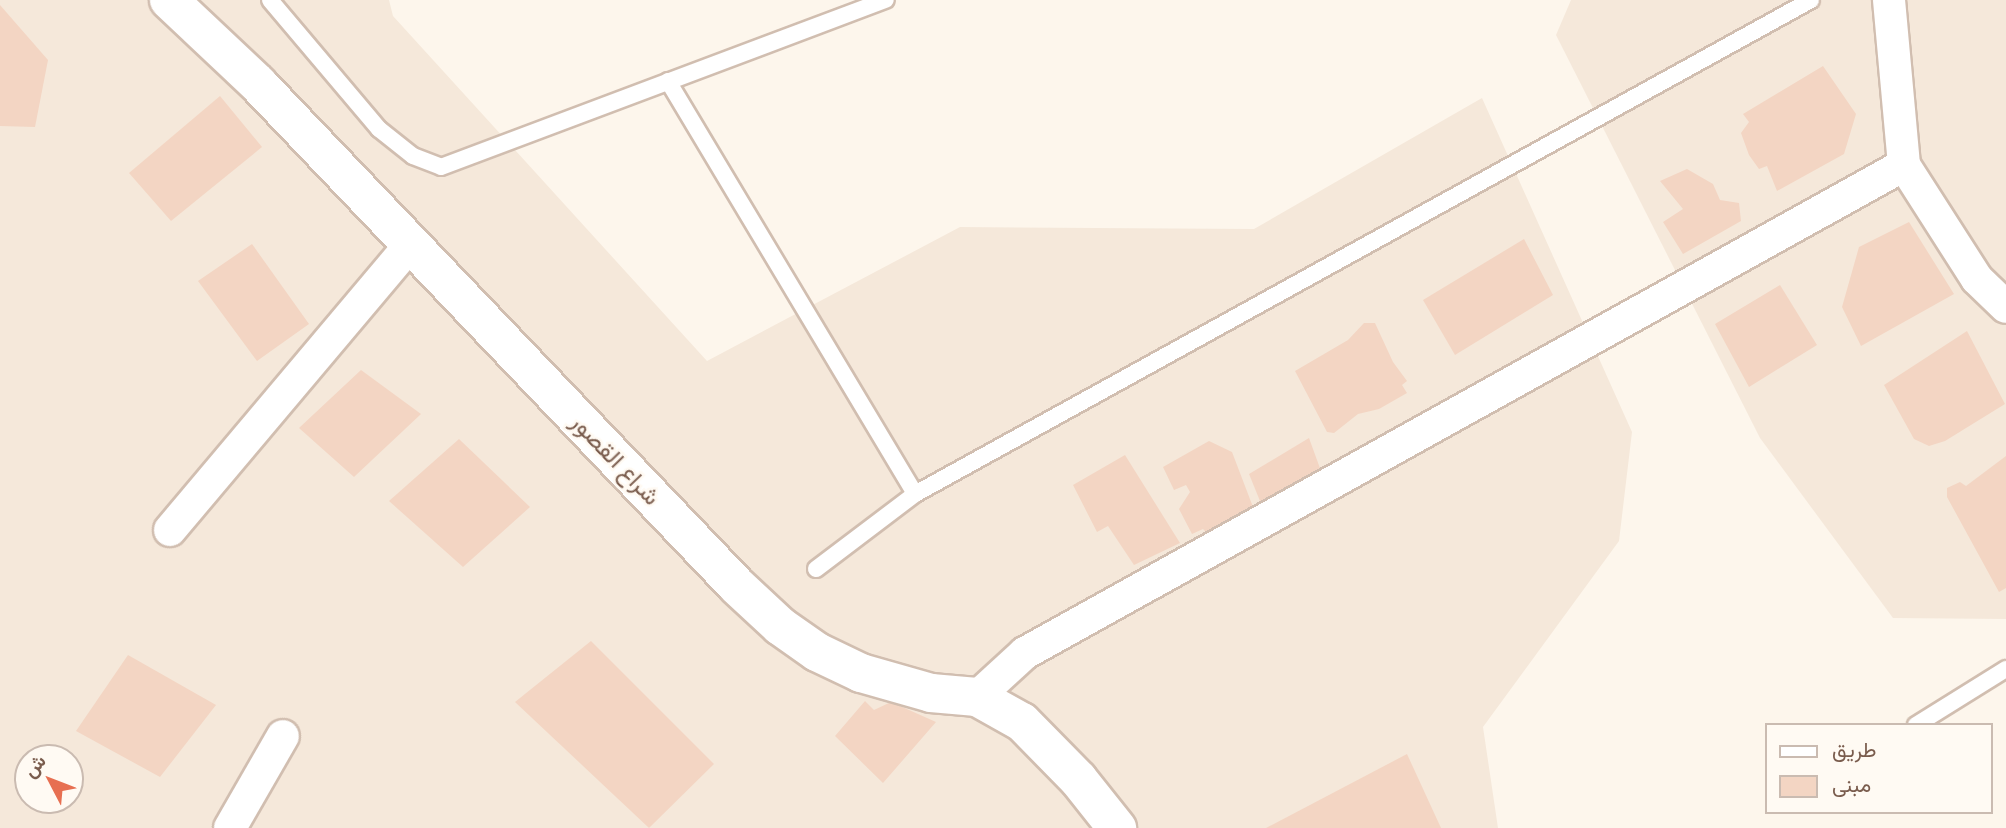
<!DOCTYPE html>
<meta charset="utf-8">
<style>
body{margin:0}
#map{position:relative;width:2006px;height:828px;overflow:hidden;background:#fdf6ec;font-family:"Nunito Sans",Vazirmatn,sans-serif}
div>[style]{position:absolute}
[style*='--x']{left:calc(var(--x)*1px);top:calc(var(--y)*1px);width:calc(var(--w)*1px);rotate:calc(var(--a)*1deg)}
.residential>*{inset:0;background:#f5e8da}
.building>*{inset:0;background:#f3d5c3}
.roads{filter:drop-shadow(2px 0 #d1beb0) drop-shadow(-2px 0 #d1beb0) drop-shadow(0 2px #d1beb0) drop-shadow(0 -2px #d1beb0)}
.service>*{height:16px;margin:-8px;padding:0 8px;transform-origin:8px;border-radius:8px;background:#fff}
.minor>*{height:32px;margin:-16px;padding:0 16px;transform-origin:16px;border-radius:16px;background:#fff}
.tertiary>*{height:38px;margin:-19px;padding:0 19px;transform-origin:19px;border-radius:19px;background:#fff}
span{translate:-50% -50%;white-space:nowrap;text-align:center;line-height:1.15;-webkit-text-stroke:5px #fffaf3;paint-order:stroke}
.street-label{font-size:24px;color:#7a5c4d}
.legend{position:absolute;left:1765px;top:723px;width:228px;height:91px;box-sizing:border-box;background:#fffaf3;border:2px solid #cabbb1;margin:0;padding:9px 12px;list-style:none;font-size:21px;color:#7a5c4d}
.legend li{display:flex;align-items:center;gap:14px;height:35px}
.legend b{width:35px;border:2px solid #cabbb1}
.north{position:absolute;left:14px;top:744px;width:70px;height:70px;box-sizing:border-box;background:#fffaf3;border:2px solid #cabbb1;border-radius:50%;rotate:312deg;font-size:19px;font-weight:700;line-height:28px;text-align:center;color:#7a5c4d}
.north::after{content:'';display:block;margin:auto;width:24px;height:32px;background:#e76f51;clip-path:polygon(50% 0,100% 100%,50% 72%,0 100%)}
</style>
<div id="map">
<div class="residential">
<div style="clip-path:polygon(evenodd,0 0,389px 0,393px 16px,707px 361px,960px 227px,1254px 229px,1482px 98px,1632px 432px,1619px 541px,1483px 727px,1498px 828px,0 828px,0 0,28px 758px,70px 758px,70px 800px,28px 800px,28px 758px)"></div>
<div style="clip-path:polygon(1571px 0,2006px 0,2006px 619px,1893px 618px,1760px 438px,1556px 35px)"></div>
</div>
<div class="building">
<div style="clip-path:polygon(0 5px,48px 60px,35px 127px,0 126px)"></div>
<div style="clip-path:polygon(1823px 66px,1856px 114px,1844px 154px,1777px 191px,1767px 166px,1759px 169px,1749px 155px,1741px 133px,1749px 122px,1743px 114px)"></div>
<div style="clip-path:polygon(220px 96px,262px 147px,171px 221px,129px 173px)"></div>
<div style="clip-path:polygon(1687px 169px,1713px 184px,1720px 200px,1739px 203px,1741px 221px,1683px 254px,1663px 222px,1683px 209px,1660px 181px)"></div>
<div style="clip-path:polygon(1909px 222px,1954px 294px,1861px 346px,1842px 307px,1859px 247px)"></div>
<div style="clip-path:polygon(1524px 239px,1553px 295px,1455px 355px,1423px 300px)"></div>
<div style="clip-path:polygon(252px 244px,309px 324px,257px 361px,198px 281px)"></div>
<div style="clip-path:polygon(1780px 285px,1817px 345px,1749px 387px,1715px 324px)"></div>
<div style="clip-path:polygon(1364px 323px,1375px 323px,1393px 362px,1407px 381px,1402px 385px,1407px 393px,1379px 409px,1358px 414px,1334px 433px,1327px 432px,1295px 371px,1348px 340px)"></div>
<div style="clip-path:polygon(1967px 331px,2005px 404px,1945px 441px,1929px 446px,1914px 439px,1884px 385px)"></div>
<div style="clip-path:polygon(361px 370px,421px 414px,354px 477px,299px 428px)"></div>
<div style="clip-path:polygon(1309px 438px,1321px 471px,1262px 506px,1249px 474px)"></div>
<div style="clip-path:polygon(459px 439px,530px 507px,463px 567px,389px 501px)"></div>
<div style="clip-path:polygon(1209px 441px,1232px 452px,1253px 507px,1207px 533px,1203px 529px,1192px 534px,1179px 509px,1190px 492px,1186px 485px,1174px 490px,1163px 467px)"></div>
<div style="clip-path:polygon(1125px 455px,1180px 543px,1134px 565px,1108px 526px,1097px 532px,1073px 485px)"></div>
<div style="clip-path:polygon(2006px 456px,2006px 588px,1999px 592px,1947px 497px,1947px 488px,1960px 482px,1966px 486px)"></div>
<div style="clip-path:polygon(591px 641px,714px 764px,649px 828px,515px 702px)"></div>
<div style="clip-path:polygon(128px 655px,216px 705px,160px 777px,76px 731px)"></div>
<div style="clip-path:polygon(865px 701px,874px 710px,891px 702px,936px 722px,883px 783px,835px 736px)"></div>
<div style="clip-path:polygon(1407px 754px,1441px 828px,1266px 828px)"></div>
</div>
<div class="roads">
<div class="service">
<div style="--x:270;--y:0;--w:169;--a:49.8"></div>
<div style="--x:379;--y:129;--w:43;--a:38.5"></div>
<div style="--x:413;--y:156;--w:30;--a:21"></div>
<div style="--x:441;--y:167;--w:475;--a:-20.6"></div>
<div style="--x:668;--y:81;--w:481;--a:59.1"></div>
<div style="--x:816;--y:569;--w:124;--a:-37.1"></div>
<div style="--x:915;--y:494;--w:1023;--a:-28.87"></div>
<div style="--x:1916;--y:725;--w:106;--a:-31.9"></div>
</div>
<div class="minor">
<div style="--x:1889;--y:0;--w:166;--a:84.8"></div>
<div style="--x:1904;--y:165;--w:135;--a:57.4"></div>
<div style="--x:1977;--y:279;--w:40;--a:44"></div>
<div style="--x:170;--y:530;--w:371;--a:-49.9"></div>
<div style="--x:977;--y:697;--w:65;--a:-42.5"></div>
<div style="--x:1025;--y:653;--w:1005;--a:-29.04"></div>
<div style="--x:230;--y:828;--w:106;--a:-60.1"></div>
</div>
<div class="tertiary">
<div style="--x:169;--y:0;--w:122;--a:43.3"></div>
<div style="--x:258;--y:84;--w:694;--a:46.34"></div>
<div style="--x:737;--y:586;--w:59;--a:42.9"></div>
<div style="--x:780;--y:626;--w:45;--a:35.1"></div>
<div style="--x:817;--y:652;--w:49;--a:25.5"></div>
<div style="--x:861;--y:673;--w:73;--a:15.9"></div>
<div style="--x:931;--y:693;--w:46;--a:5"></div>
<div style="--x:977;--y:697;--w:51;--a:29.1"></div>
<div style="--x:1022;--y:722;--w:80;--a:45.5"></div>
<div style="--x:1078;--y:779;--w:63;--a:51.5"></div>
</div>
</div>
<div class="street-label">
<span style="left:615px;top:460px;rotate:46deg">شراع القصور</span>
</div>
<ul class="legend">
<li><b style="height:9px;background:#fff"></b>طريق</li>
<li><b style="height:19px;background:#f3d5c3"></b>مبنى</li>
</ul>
<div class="north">ش</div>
</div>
